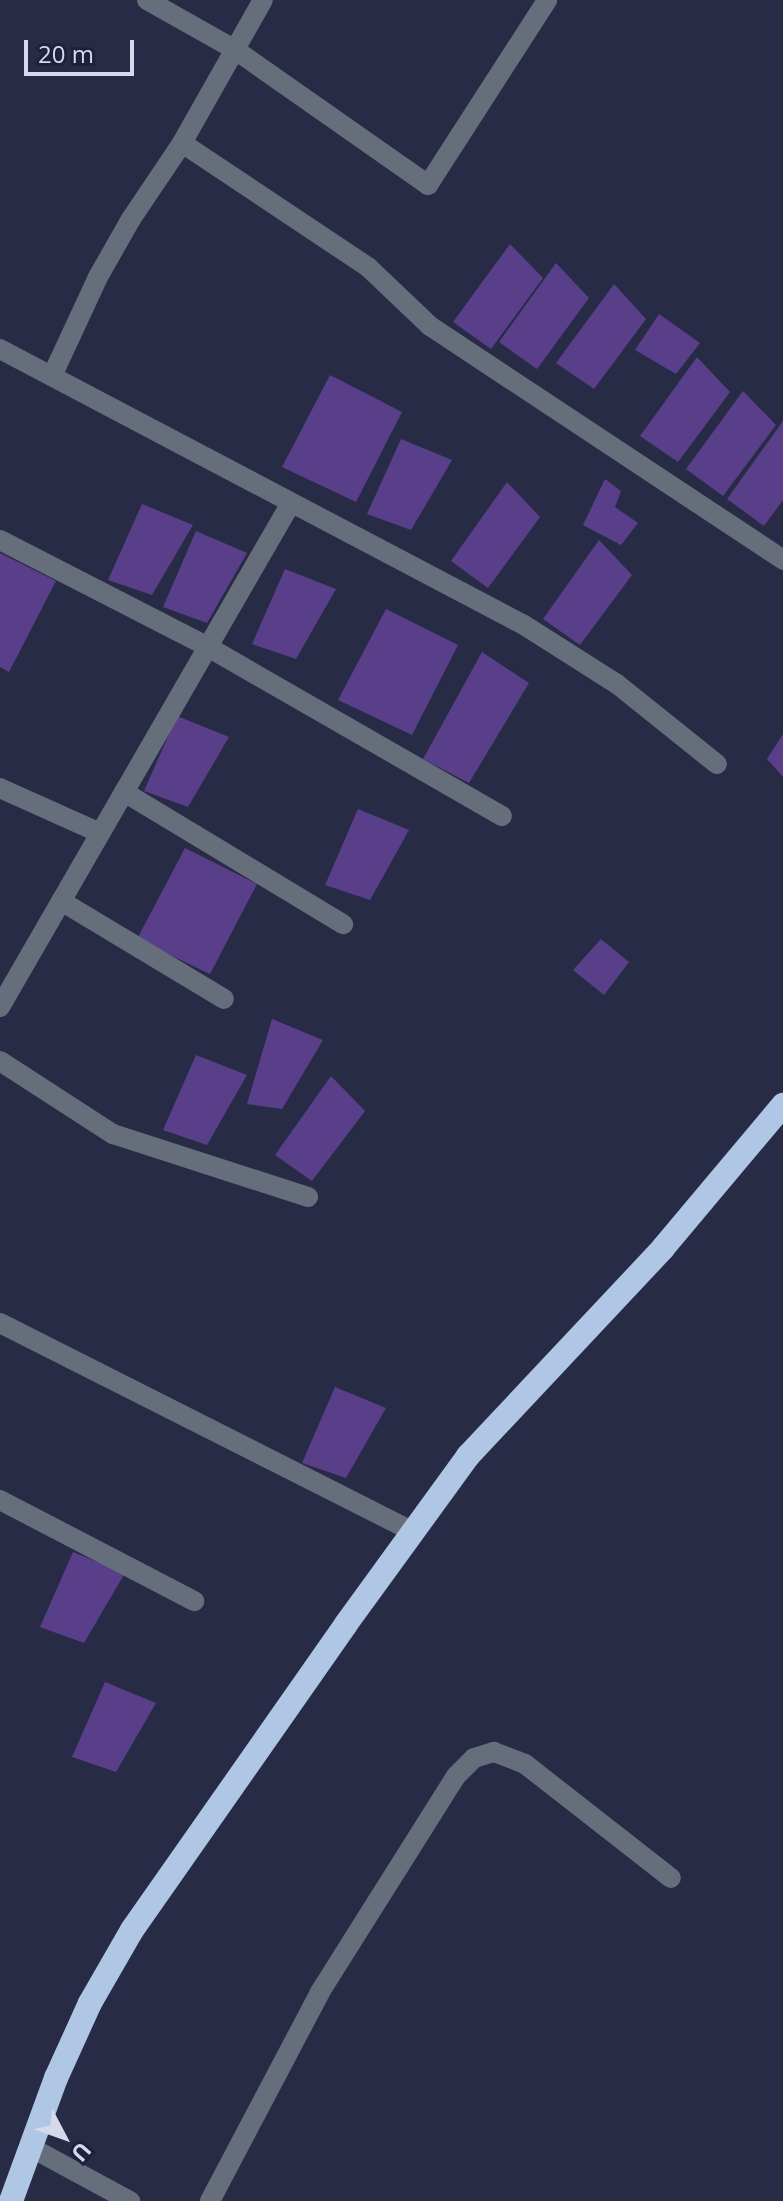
<!DOCTYPE html>
<style>
body{margin:0}
#map{position:relative;width:783px;height:2201px;overflow:hidden;background:#272b46;font-family:"Open Sans",sans-serif}
div>[style]{position:absolute}
[style*='--x']{left:calc(var(--x)*1px);top:calc(var(--y)*1px);width:calc(var(--w)*1px);rotate:calc(var(--a)*1deg)}
.building>*{inset:0;background:#593f8a}
.minor>*{height:20px;margin:-10px;padding:0 10px;transform-origin:10px;border-radius:10px;background:#656e7a}
.highway>*{height:24px;margin:-12px;padding:0 12px;transform-origin:12px;border-radius:12px;background:#b0c6e5}
span{translate:-50% -50%;white-space:nowrap;text-align:center;line-height:1.15;-webkit-text-stroke:8px #1e213c;paint-order:stroke}
.north{position:absolute;left:24px;top:2097px;width:80px;height:80px;-webkit-text-stroke:6px #1e213c;paint-order:stroke;rotate:131deg;font-size:22px;font-weight:700;line-height:32px;text-align:center;color:#d5d9eb}
.north::after{content:'';display:block;margin:auto;width:28px;height:36px;background:#d5d9eb;clip-path:polygon(50% 0,100% 100%,50% 72%,0 100%)}
.scale{position:absolute;left:24px;top:40px;width:110px;height:36px;box-sizing:border-box;border:4px solid #d5d9eb;border-top:0;padding-left:10px;font-size:24px;line-height:28px;white-space:nowrap;color:#d5d9eb;-webkit-text-stroke:6px #1e213c;paint-order:stroke}
</style>
<div id="map">
<div class="building">
<div style="clip-path:polygon(510px 244px,543px 278px,491px 349px,453px 322px)"></div>
<div style="clip-path:polygon(556px 263px,589px 298px,537px 369px,499px 342px)"></div>
<div style="clip-path:polygon(614px 284px,646px 319px,594px 389px,556px 363px)"></div>
<div style="clip-path:polygon(659px 314px,700px 343px,676px 374px,635px 350px)"></div>
<div style="clip-path:polygon(697px 357px,730px 392px,678px 462px,640px 436px)"></div>
<div style="clip-path:polygon(330px 375px,402px 412px,356px 502px,282px 467px)"></div>
<div style="clip-path:polygon(743px 391px,776px 425px,723px 496px,686px 469px)"></div>
<div style="clip-path:polygon(783px 421px,783px 500px,764px 526px,727px 499px)"></div>
<div style="clip-path:polygon(401px 439px,452px 460px,411px 530px,367px 514px)"></div>
<div style="clip-path:polygon(605px 479px,621px 491px,615px 507px,638px 523px,621px 545px,583px 525px)"></div>
<div style="clip-path:polygon(507px 482px,540px 517px,488px 588px,451px 561px)"></div>
<div style="clip-path:polygon(142px 504px,193px 525px,152px 595px,108px 580px)"></div>
<div style="clip-path:polygon(196px 531px,247px 553px,207px 623px,163px 607px)"></div>
<div style="clip-path:polygon(599px 540px,632px 575px,580px 645px,543px 619px)"></div>
<div style="clip-path:polygon(0 553px,56px 581px,9px 672px,0 667px)"></div>
<div style="clip-path:polygon(285px 569px,336px 589px,296px 659px,252px 644px)"></div>
<div style="clip-path:polygon(386px 609px,458px 645px,412px 735px,338px 700px)"></div>
<div style="clip-path:polygon(482px 652px,529px 683px,469px 783px,423px 759px)"></div>
<div style="clip-path:polygon(177px 716px,229px 737px,188px 807px,144px 791px)"></div>
<div style="clip-path:polygon(783px 734px,783px 777px,767px 759px)"></div>
<div style="clip-path:polygon(358px 809px,409px 830px,370px 900px,325px 885px)"></div>
<div style="clip-path:polygon(185px 848px,257px 884px,210px 974px,137px 939px)"></div>
<div style="clip-path:polygon(601px 939px,629px 962px,604px 995px,573px 970px)"></div>
<div style="clip-path:polygon(272px 1019px,323px 1040px,282px 1109px,247px 1104px)"></div>
<div style="clip-path:polygon(196px 1055px,247px 1075px,207px 1145px,163px 1130px)"></div>
<div style="clip-path:polygon(331px 1076px,365px 1111px,312px 1181px,275px 1155px)"></div>
<div style="clip-path:polygon(335px 1387px,386px 1408px,346px 1478px,302px 1463px)"></div>
<div style="clip-path:polygon(73px 1552px,125px 1573px,84px 1643px,40px 1627px)"></div>
<div style="clip-path:polygon(105px 1682px,156px 1703px,116px 1772px,72px 1757px)"></div>
</div>
<div class="minor">
<div style="--x:147;--y:0;--w:100;--a:29.4"></div>
<div style="--x:234;--y:49;--w:237;--a:35"></div>
<div style="--x:428;--y:185;--w:220;--a:-57.2"></div>
<div style="--x:182;--y:143;--w:224;--a:33.7"></div>
<div style="--x:368;--y:267;--w:86;--a:43.6"></div>
<div style="--x:430;--y:326;--w:424;--a:33.5"></div>
<div style="--x:0;--y:349;--w:592;--a:27.78"></div>
<div style="--x:524;--y:625;--w:110;--a:32.4"></div>
<div style="--x:617;--y:684;--w:128;--a:38.7"></div>
<div style="--x:53;--y:374;--w:107;--a:-65.1"></div>
<div style="--x:98;--y:277;--w:67;--a:-60.4"></div>
<div style="--x:131;--y:219;--w:92;--a:-56.1"></div>
<div style="--x:182;--y:143;--w:164;--a:-60.5"></div>
<div style="--x:0;--y:540;--w:234;--a:27.2"></div>
<div style="--x:208;--y:647;--w:339;--a:29.9"></div>
<div style="--x:0;--y:788;--w:110;--a:24.2"></div>
<div style="--x:124;--y:792;--w:256;--a:31.1"></div>
<div style="--x:61;--y:901;--w:190;--a:31"></div>
<div style="--x:0;--y:1007;--w:582;--a:-60"></div>
<div style="--x:0;--y:1061;--w:135;--a:32.9"></div>
<div style="--x:113;--y:1134;--w:205;--a:17.9"></div>
<div style="--x:0;--y:1323;--w:462;--a:26.8"></div>
<div style="--x:0;--y:1500;--w:219;--a:27.5"></div>
<div style="--x:30;--y:2147;--w:114;--a:28.4"></div>
<div style="--x:210;--y:2201;--w:236;--a:-62.2"></div>
<div style="--x:320;--y:1992;--w:255;--a:-57.8"></div>
<div style="--x:456;--y:1776;--w:25;--a:-45"></div>
<div style="--x:474;--y:1758;--w:21;--a:-17"></div>
<div style="--x:494;--y:1752;--w:33;--a:21"></div>
<div style="--x:525;--y:1764;--w:185;--a:38"></div>
</div>
<div class="highway">
<div style="--x:11;--y:2201;--w:131;--a:-69.9"></div>
<div style="--x:56;--y:2078;--w:82;--a:-65.6"></div>
<div style="--x:90;--y:2003;--w:84;--a:-60.1"></div>
<div style="--x:132;--y:1930;--w:373;--a:-55"></div>
<div style="--x:346;--y:1624;--w:208;--a:-54"></div>
<div style="--x:468;--y:1456;--w:285;--a:-46.8"></div>
<div style="--x:663;--y:1248;--w:187;--a:-50"></div>
</div>
<div class="north">U</div>
<div class="scale">20 m</div>
</div>
